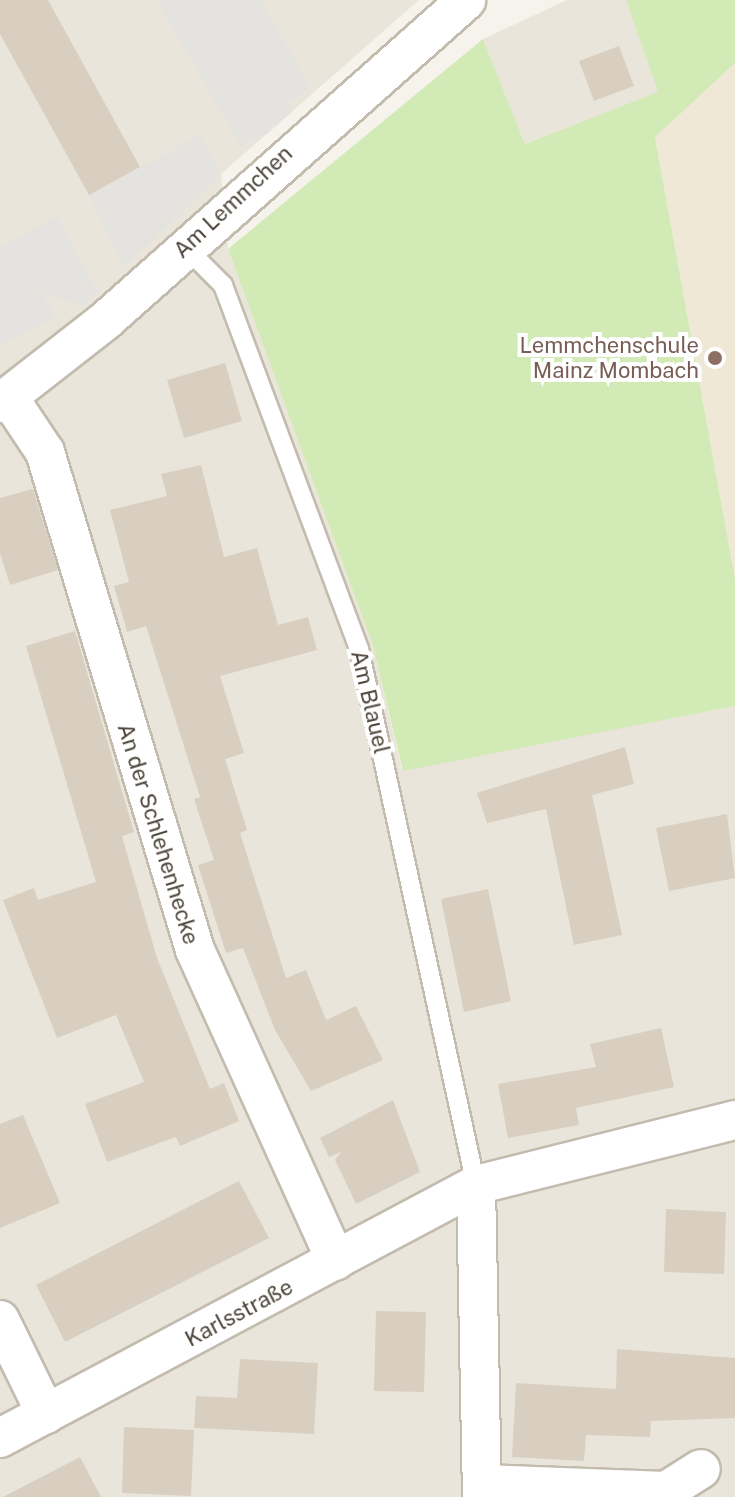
<!DOCTYPE html>
<meta charset="utf-8">
<style>
body{margin:0}
#map{position:relative;width:735px;height:1497px;overflow:hidden;background:#f6f3ec;font-family:"Public Sans",sans-serif}
div>[style]{position:absolute}
[style*='--x']{left:calc(var(--x)*1px);top:calc(var(--y)*1px);width:calc(var(--w)*1px);rotate:calc(var(--a)*1deg)}
.residential>*{inset:0;background:#eae5da}
.education>*{inset:0;background:#efe8d6}
.green>*{inset:0;background:#d2eab5}
.parking>*{inset:0;background:#e5e3e0}
.building>*{inset:0;background:#d8cfc1}
.roads{filter:drop-shadow(2px 0 #c2bbae) drop-shadow(-2px 0 #c2bbae) drop-shadow(0 2px #c2bbae) drop-shadow(0 -2px #c2bbae)}
.service>*{height:18px;margin:-9px;padding:0 9px;transform-origin:9px;border-radius:9px;background:#fff}
.minor>*{height:38px;margin:-19px;padding:0 19px;transform-origin:19px;border-radius:19px;background:#fff}
.dots>*{width:22px;height:22px;translate:-50% -50%;box-sizing:border-box;border:4px solid #fff;border-radius:50%}
span{translate:-50% -50%;white-space:nowrap;text-align:center;line-height:1.15;-webkit-text-stroke:8px #fff;paint-order:stroke}
.street-label{font-size:22px;color:#4b4439}
.education-label{font-size:22px;color:#785e54}
.right{translate:-100% -50%;text-align:right}
</style>
<div id="map">
<div class="residential">
<div style="clip-path:polygon(0 0,419px 0,221px 174px,228px 249px,373px 646px,402px 770px,735px 706px,735px 1497px,0 1497px)"></div>
<div style="clip-path:polygon(567px 0,626px 0,659px 92px,525px 144px,483px 39px)"></div>
</div>
<div class="education">
<div style="clip-path:polygon(735px 63px,735px 579px,655px 136px)"></div>
</div>
<div class="green">
<div style="clip-path:polygon(626px 0,735px 0,735px 63px,655px 137px,735px 579px,735px 706px,403px 771px,373px 646px,228px 249px,483px 39px,525px 144px,658px 92px)"></div>
</div>
<div class="parking">
<div style="clip-path:polygon(156px 0,261px 0,311px 88px,287px 104px,292px 112px,267px 134px,241px 146px)"></div>
<div style="clip-path:polygon(200px 135px,221px 174px,124px 268px,89px 195px)"></div>
<div style="clip-path:polygon(56px 216px,98px 292px,82px 307px,42px 291px,55px 317px,0 347px,0 247px)"></div>
</div>
<div class="building">
<div style="clip-path:polygon(0 0,48px 0,140px 167px,89px 195px,0 34px)"></div>
<div style="clip-path:polygon(619px 46px,634px 86px,594px 101px,579px 61px)"></div>
<div style="clip-path:polygon(225px 363px,242px 421px,184px 438px,167px 380px)"></div>
<div style="clip-path:polygon(201px 465px,224px 557px,257px 548px,278px 625px,308px 617px,317px 650px,220px 676px,244px 753px,225px 759px,247px 830px,240px 833px,286px 978px,306px 970px,326px 1020px,356px 1006px,383px 1060px,311px 1091px,275px 1030px,243px 948px,226px 953px,198px 865px,214px 860px,194px 799px,200px 797px,146px 626px,127px 632px,114px 586px,129px 582px,110px 510px,167px 496px,161px 474px)"></div>
<div style="clip-path:polygon(33px 489px,58px 570px,10px 585px,0 553px,0 498px)"></div>
<div style="clip-path:polygon(75px 631px,134px 832px,122px 836px,157px 958px,210px 1089px,224px 1083px,239px 1121px,180px 1146px,176px 1137px,107px 1162px,85px 1104px,144px 1082px,116px 1015px,57px 1038px,3px 900px,34px 888px,38px 900px,96px 882px,26px 646px)"></div>
<div style="clip-path:polygon(625px 747px,634px 784px,592px 795px,622px 935px,574px 945px,546px 809px,487px 823px,477px 793px)"></div>
<div style="clip-path:polygon(727px 814px,735px 878px,669px 891px,656px 828px)"></div>
<div style="clip-path:polygon(488px 889px,511px 1001px,464px 1012px,441px 899px)"></div>
<div style="clip-path:polygon(661px 1028px,674px 1087px,576px 1108px,579px 1125px,508px 1138px,498px 1084px,596px 1067px,590px 1044px)"></div>
<div style="clip-path:polygon(393px 1100px,420px 1172px,356px 1204px,335px 1160px,341px 1152px,329px 1157px,320px 1138px)"></div>
<div style="clip-path:polygon(23px 1115px,60px 1203px,0 1228px,0 1124px)"></div>
<div style="clip-path:polygon(239px 1181px,269px 1238px,65px 1342px,36px 1285px)"></div>
<div style="clip-path:polygon(666px 1209px,726px 1212px,724px 1274px,664px 1272px)"></div>
<div style="clip-path:polygon(376px 1311px,426px 1312px,424px 1392px,374px 1391px)"></div>
<div style="clip-path:polygon(617px 1349px,735px 1358px,735px 1418px,651px 1421px,650px 1437px,586px 1435px,584px 1461px,512px 1457px,516px 1383px,616px 1389px)"></div>
<div style="clip-path:polygon(240px 1359px,318px 1363px,314px 1434px,194px 1428px,196px 1396px,237px 1398px)"></div>
<div style="clip-path:polygon(124px 1427px,194px 1430px,191px 1496px,122px 1493px)"></div>
<div style="clip-path:polygon(80px 1457px,101px 1497px,3px 1497px)"></div>
</div>
<div class="roads">
<div class="service">
<div style="--x:185;--y:247;--w:54;--a:45"></div>
<div style="--x:223;--y:285;--w:389;--a:69.5"></div>
<div style="--x:359;--y:649;--w:549;--a:77.69"></div>
</div>
<div class="minor">
<div style="--x:9;--y:398;--w:65;--a:56.3"></div>
<div style="--x:45;--y:452;--w:520;--a:73.24"></div>
<div style="--x:195;--y:950;--w:341;--a:65.6"></div>
<div style="--x:0;--y:403;--w:133;--a:-38"></div>
<div style="--x:105;--y:321;--w:483;--a:-41.6"></div>
<div style="--x:476;--y:1185;--w:312;--a:88.9"></div>
<div style="--x:0;--y:1320;--w:105;--a:63.9"></div>
<div style="--x:0;--y:1438;--w:539;--a:-27.99"></div>
<div style="--x:476;--y:1185;--w:267;--a:-14.1"></div>
<div style="--x:483;--y:1484;--w:183;--a:2.2"></div>
<div style="--x:666;--y:1491;--w:41;--a:-32.2"></div>
</div>
</div>
<div class="dots">
<div style="left:715px;top:358px;background:#8d6e63"></div>
</div>
<div class="street-label">
<span style="left:233px;top:202px;rotate:-43deg">Am Lemmchen</span>
<span style="left:370px;top:702px;rotate:77deg">Am Blauel</span>
<span style="left:158px;top:834px;rotate:73deg">An der Schlehenhecke</span>
<span style="left:239px;top:1313px;rotate:-28deg">Karlsstraße</span>
</div>
<div class="education-label">
<span class="right" style="left:699px;top:358px">Lemmchenschule<br>Mainz Mombach</span>
</div>
</div>
